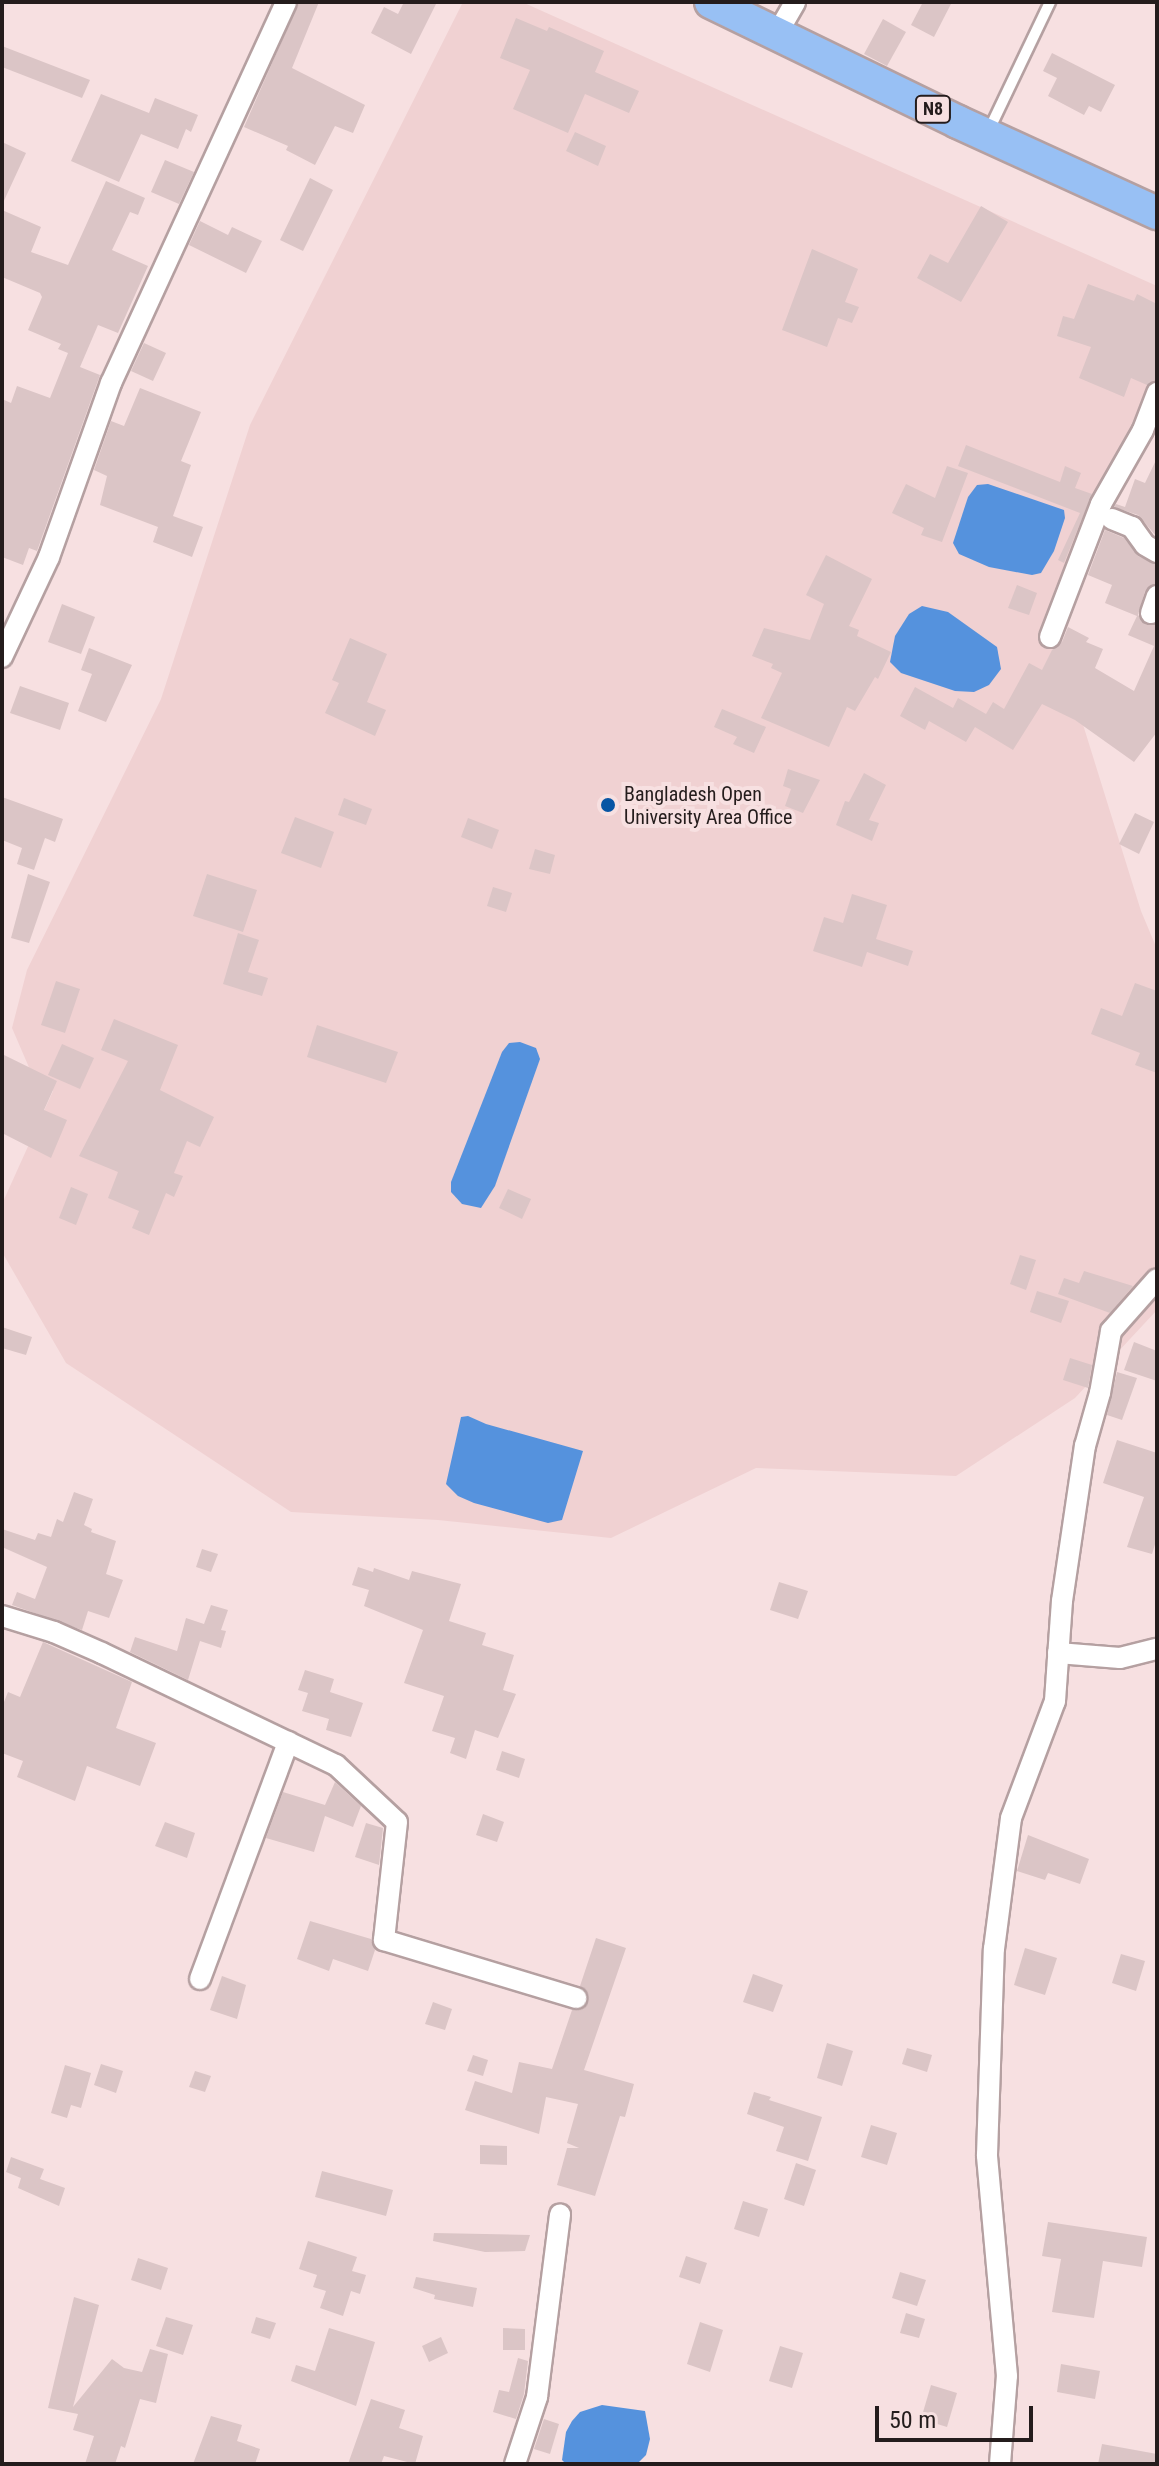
<!DOCTYPE html>
<style>
body{margin:0}
#map{position:relative;width:1159px;height:2466px;overflow:hidden;background:#f7e0e1;font-family:"Roboto Condensed",sans-serif}
div>[style]{position:absolute}
[style*='--x']{left:calc(var(--x)*1px);top:calc(var(--y)*1px);width:calc(var(--w)*1px);rotate:calc(var(--a)*1deg)}
.built>*{inset:0;background:#f0d1d2}
.water>*{inset:0;background:#5592dd}
.building>*{inset:0;background:#dbc5c6}
.roads{filter:drop-shadow(2px 0 #b5a0a1) drop-shadow(-2px 0 #b5a0a1) drop-shadow(0 2px #b5a0a1) drop-shadow(0 -2px #b5a0a1)}
.service>*{height:10px;margin:-5px;padding:0 5px;transform-origin:5px;border-radius:5px;background:#fff}
.minor>*{height:20px;margin:-10px;padding:0 10px;transform-origin:10px;border-radius:10px;background:#fff}
.trunk>*{height:32px;margin:-16px;padding:0 16px;transform-origin:16px;border-radius:16px;background:#98c0f4}
.dots>*{width:22px;height:22px;translate:-50% -50%;box-sizing:border-box;border:4px solid #f7e0e1;border-radius:50%}
span{translate:-50% -50%;white-space:nowrap;text-align:center;line-height:1.15;-webkit-text-stroke:8px #f7e0e1;paint-order:stroke}
.shield-label span{padding:2px 6px;background:#f7e0e1;border:2px solid;border-radius:6px;-webkit-text-stroke-width:0}
.shield-label{font-size:18px;color:#241c1c;font-weight:700}
.poi-label{font-size:20px;color:#241c1c}
.left{translate:0 -50%;text-align:left}
.frame{position:absolute;inset:0;border:4px solid #241c1c;pointer-events:none}
.scale{position:absolute;left:875px;top:2406px;width:158px;height:36px;box-sizing:border-box;border:4px solid #241c1c;border-top:0;padding-left:10px;font-size:24px;line-height:28px;white-space:nowrap;color:#241c1c;-webkit-text-stroke:6px #f7e0e1;paint-order:stroke}
</style>
<div id="map">
<div class="built">
<div style="clip-path:polygon(463px 2px,522px 2px,1157px 286px,1157px 385px,1057px 641px,1141px 911px,1157px 949px,1157px 1310px,1075px 1398px,956px 1476px,756px 1468px,611px 1538px,438px 1520px,291px 1512px,66px 1363px,2px 1252px,2px 1204px,53px 1091px,31px 1072px,12px 1028px,27px 970px,161px 699px,250px 425px)"></div>
</div>
<div class="water">
<div style="clip-path:polygon(988px 484px,1064px 510px,1065px 518px,1054px 551px,1041px 573px,1032px 575px,989px 567px,959px 554px,953px 543px,968px 497px,977px 485px)"></div>
<div style="clip-path:polygon(922px 606px,948px 612px,997px 647px,1001px 669px,989px 685px,974px 692px,955px 691px,901px 673px,890px 662px,895px 636px,909px 614px)"></div>
<div style="clip-path:polygon(520px 1042px,536px 1048px,540px 1059px,495px 1186px,481px 1208px,462px 1204px,451px 1192px,451px 1182px,502px 1052px,509px 1043px)"></div>
<div style="clip-path:polygon(468px 1416px,486px 1424px,583px 1451px,562px 1520px,548px 1523px,474px 1503px,458px 1496px,446px 1484px,461px 1417px)"></div>
<div style="clip-path:polygon(602px 2405px,645px 2411px,650px 2439px,646px 2455px,637px 2464px,566px 2464px,562px 2460px,566px 2432px,572px 2421px,580px 2412px)"></div>
</div>
<div class="building">
<div style="clip-path:polygon(299px 2px,319px 2px,292px 68px,365px 105px,353px 133px,335px 126px,315px 165px,286px 150px,288px 146px,244px 127px)"></div>
<div style="clip-path:polygon(404px 2px,437px 2px,411px 54px,371px 33px,384px 7px,398px 14px)"></div>
<div style="clip-path:polygon(923px 2px,952px 2px,934px 37px,911px 25px)"></div>
<div style="clip-path:polygon(516px 18px,547px 31px,549px 27px,604px 51px,595px 72px,639px 91px,629px 113px,585px 94px,568px 133px,513px 109px,530px 70px,500px 58px)"></div>
<div style="clip-path:polygon(883px 19px,906px 32px,887px 66px,864px 54px)"></div>
<div style="clip-path:polygon(2px 46px,90px 80px,82px 98px,2px 67px)"></div>
<div style="clip-path:polygon(1052px 53px,1115px 85px,1101px 112px,1089px 106px,1084px 115px,1048px 96px,1057px 78px,1043px 71px)"></div>
<div style="clip-path:polygon(101px 94px,149px 113px,155px 98px,198px 115px,191px 132px,186px 129px,178px 149px,141px 134px,119px 182px,71px 161px)"></div>
<div style="clip-path:polygon(575px 132px,606px 146px,598px 166px,566px 151px)"></div>
<div style="clip-path:polygon(2px 142px,26px 153px,2px 205px)"></div>
<div style="clip-path:polygon(165px 160px,194px 172px,179px 204px,151px 192px)"></div>
<div style="clip-path:polygon(310px 178px,333px 190px,303px 251px,280px 240px)"></div>
<div style="clip-path:polygon(106px 181px,145px 198px,138px 215px,130px 212px,112px 250px,148px 266px,118px 333px,98px 325px,80px 367px,100px 375px,37px 551px,29px 548px,23px 565px,2px 557px,2px 399px,11px 403px,17px 386px,50px 398px,68px 353px,58px 349px,61px 344px,28px 330px,42px 297px,40px 293px,2px 277px,2px 210px,41px 227px,31px 252px,68px 265px)"></div>
<div style="clip-path:polygon(981px 206px,1008px 222px,961px 302px,917px 278px,930px 254px,948px 263px)"></div>
<div style="clip-path:polygon(200px 221px,228px 235px,232px 227px,262px 241px,246px 273px,189px 245px)"></div>
<div style="clip-path:polygon(812px 249px,858px 269px,845px 302px,859px 307px,852px 323px,838px 318px,827px 347px,782px 330px)"></div>
<div style="clip-path:polygon(1088px 284px,1134px 301px,1137px 294px,1157px 304px,1157px 380px,1147px 385px,1131px 378px,1124px 397px,1079px 378px,1091px 347px,1057px 336px,1063px 316px,1074px 319px)"></div>
<div style="clip-path:polygon(144px 343px,166px 353px,153px 381px,131px 371px)"></div>
<div style="clip-path:polygon(140px 388px,201px 412px,181px 461px,191px 465px,173px 516px,203px 527px,192px 557px,153px 542px,158px 527px,100px 505px,107px 476px,94px 470px,111px 421px,124px 426px)"></div>
<div style="clip-path:polygon(966px 445px,1060px 482px,1065px 466px,1081px 473px,1075px 488px,1092px 494px,1064px 563px,1058px 560px,1080px 513px,958px 466px)"></div>
<div style="clip-path:polygon(1157px 458px,1157px 537px,1138px 515px,1114px 507px,1116px 504px,1125px 507px,1135px 479px,1145px 483px)"></div>
<div style="clip-path:polygon(947px 466px,968px 473px,942px 542px,921px 535px,924px 528px,892px 513px,906px 484px,935px 498px)"></div>
<div style="clip-path:polygon(1105px 530px,1124px 538px,1138px 556px,1157px 565px,1157px 583px,1145px 591px,1138px 615px,1146px 625px,1157px 624px,1157px 732px,1134px 762px,1075px 720px,1042px 704px,1013px 750px,975px 727px,966px 742px,929px 721px,925px 730px,900px 716px,915px 687px,953px 708px,958px 698px,986px 714px,993px 702px,1004px 709px,1029px 663px,1042px 670px,1052px 650px,1062px 642px,1068px 627px,1089px 638px,1086px 642px,1103px 649px,1095px 668px,1134px 691px,1154px 646px,1128px 635px,1137px 616px,1105px 603px,1112px 585px,1088px 575px)"></div>
<div style="clip-path:polygon(826px 555px,872px 579px,849px 626px,859px 630px,857px 636px,891px 652px,878px 679px,875px 677px,855px 711px,847px 707px,829px 747px,761px 718px,782px 673px,771px 668px,773px 664px,752px 656px,764px 628px,810px 640px,824px 604px,806px 595px)"></div>
<div style="clip-path:polygon(1017px 585px,1037px 593px,1029px 615px,1008px 608px)"></div>
<div style="clip-path:polygon(62px 604px,95px 617px,81px 654px,48px 642px)"></div>
<div style="clip-path:polygon(350px 638px,387px 654px,367px 702px,386px 710px,375px 736px,325px 713px,339px 683px,332px 680px)"></div>
<div style="clip-path:polygon(89px 648px,132px 665px,106px 722px,78px 711px,92px 674px,81px 670px)"></div>
<div style="clip-path:polygon(20px 686px,69px 703px,60px 730px,10px 713px)"></div>
<div style="clip-path:polygon(722px 709px,766px 727px,754px 753px,733px 744px,737px 737px,714px 727px)"></div>
<div style="clip-path:polygon(788px 769px,820px 780px,803px 813px,785px 806px,791px 789px,783px 786px)"></div>
<div style="clip-path:polygon(864px 773px,886px 785px,869px 820px,879px 823px,872px 841px,836px 825px,845px 801px,849px 802px)"></div>
<div style="clip-path:polygon(2px 797px,63px 819px,55px 842px,45px 838px,34px 870px,17px 864px,22px 848px,2px 840px)"></div>
<div style="clip-path:polygon(344px 798px,372px 809px,366px 825px,338px 815px)"></div>
<div style="clip-path:polygon(1135px 813px,1154px 822px,1139px 854px,1119px 844px)"></div>
<div style="clip-path:polygon(295px 817px,334px 832px,321px 868px,281px 853px)"></div>
<div style="clip-path:polygon(468px 818px,499px 830px,492px 849px,461px 837px)"></div>
<div style="clip-path:polygon(535px 849px,555px 855px,550px 874px,529px 869px)"></div>
<div style="clip-path:polygon(28px 874px,50px 882px,29px 943px,11px 938px)"></div>
<div style="clip-path:polygon(207px 874px,257px 890px,243px 932px,193px 916px)"></div>
<div style="clip-path:polygon(493px 887px,512px 893px,506px 912px,487px 906px)"></div>
<div style="clip-path:polygon(852px 894px,887px 905px,876px 939px,913px 951px,908px 966px,867px 952px,862px 967px,813px 951px,824px 917px,843px 923px)"></div>
<div style="clip-path:polygon(238px 933px,259px 940px,248px 972px,268px 978px,262px 996px,223px 984px)"></div>
<div style="clip-path:polygon(56px 981px,80px 989px,65px 1033px,41px 1025px)"></div>
<div style="clip-path:polygon(1135px 983px,1157px 991px,1157px 1073px,1135px 1065px,1140px 1053px,1091px 1034px,1101px 1008px,1122px 1016px)"></div>
<div style="clip-path:polygon(114px 1019px,178px 1045px,160px 1090px,214px 1117px,200px 1147px,187px 1141px,174px 1173px,183px 1176px,174px 1197px,166px 1193px,149px 1235px,132px 1228px,139px 1211px,108px 1198px,118px 1172px,79px 1156px,128px 1061px,101px 1050px)"></div>
<div style="clip-path:polygon(317px 1025px,398px 1052px,386px 1083px,307px 1057px)"></div>
<div style="clip-path:polygon(62px 1044px,94px 1058px,80px 1089px,48px 1075px)"></div>
<div style="clip-path:polygon(2px 1054px,57px 1081px,44px 1110px,67px 1120px,51px 1158px,2px 1133px)"></div>
<div style="clip-path:polygon(71px 1187px,88px 1194px,76px 1225px,59px 1218px)"></div>
<div style="clip-path:polygon(508px 1189px,531px 1199px,522px 1219px,499px 1208px)"></div>
<div style="clip-path:polygon(1020px 1255px,1036px 1260px,1026px 1290px,1010px 1284px)"></div>
<div style="clip-path:polygon(1084px 1271px,1133px 1286px,1110px 1313px,1058px 1294px,1064px 1278px,1079px 1283px)"></div>
<div style="clip-path:polygon(1037px 1291px,1069px 1301px,1061px 1323px,1030px 1312px)"></div>
<div style="clip-path:polygon(2px 1327px,32px 1337px,26px 1355px,2px 1348px)"></div>
<div style="clip-path:polygon(1134px 1342px,1157px 1351px,1157px 1381px,1124px 1370px)"></div>
<div style="clip-path:polygon(1070px 1358px,1092px 1365px,1088px 1388px,1063px 1380px)"></div>
<div style="clip-path:polygon(1117px 1372px,1137px 1378px,1122px 1420px,1107px 1415px)"></div>
<div style="clip-path:polygon(1117px 1440px,1157px 1453px,1157px 1538px,1152px 1554px,1127px 1547px,1144px 1497px,1103px 1483px)"></div>
<div style="clip-path:polygon(74px 1492px,93px 1499px,84px 1525px,92px 1529px,91px 1532px,116px 1541px,106px 1574px,123px 1580px,109px 1618px,88px 1611px,82px 1630px,12px 1605px,17px 1592px,35px 1599px,47px 1567px,2px 1547px,2px 1529px,35px 1540px,38px 1533px,51px 1537px,57px 1519px,63px 1522px)"></div>
<div style="clip-path:polygon(202px 1549px,218px 1554px,211px 1572px,196px 1567px)"></div>
<div style="clip-path:polygon(358px 1567px,373px 1572px,374px 1568px,409px 1580px,412px 1571px,461px 1584px,449px 1621px,486px 1633px,482px 1645px,514px 1655px,503px 1690px,516px 1694px,498px 1738px,475px 1730px,466px 1759px,450px 1753px,455px 1738px,432px 1731px,444px 1696px,404px 1683px,423px 1630px,364px 1606px,369px 1590px,352px 1585px)"></div>
<div style="clip-path:polygon(779px 1582px,808px 1591px,798px 1619px,770px 1610px)"></div>
<div style="clip-path:polygon(211px 1605px,228px 1610px,221px 1630px,226px 1631px,221px 1648px,200px 1641px,188px 1680px,130px 1652px,135px 1637px,177px 1651px,186px 1618px,204px 1624px)"></div>
<div style="clip-path:polygon(43px 1642px,132px 1682px,116px 1728px,156px 1743px,140px 1786px,87px 1766px,75px 1801px,17px 1777px,23px 1761px,2px 1753px,2px 1707px,8px 1692px,20px 1697px)"></div>
<div style="clip-path:polygon(305px 1670px,334px 1679px,330px 1692px,363px 1703px,351px 1737px,326px 1730px,329px 1719px,302px 1711px,308px 1693px,298px 1690px)"></div>
<div style="clip-path:polygon(502px 1751px,525px 1759px,519px 1778px,496px 1770px)"></div>
<div style="clip-path:polygon(335px 1782px,361px 1806px,353px 1827px,325px 1816px,314px 1852px,266px 1838px,283px 1792px,325px 1805px)"></div>
<div style="clip-path:polygon(483px 1814px,504px 1822px,497px 1842px,476px 1835px)"></div>
<div style="clip-path:polygon(165px 1822px,195px 1833px,187px 1858px,155px 1846px)"></div>
<div style="clip-path:polygon(366px 1823px,383px 1828px,379px 1865px,355px 1857px)"></div>
<div style="clip-path:polygon(1028px 1835px,1089px 1859px,1080px 1884px,1048px 1873px,1045px 1880px,1017px 1871px)"></div>
<div style="clip-path:polygon(310px 1921px,371px 1939px,375px 1950px,368px 1971px,333px 1959px,329px 1971px,297px 1959px)"></div>
<div style="clip-path:polygon(596px 1938px,626px 1948px,584px 2070px,634px 2084px,625px 2117px,620px 2116px,595px 2196px,557px 2185px,567px 2148px,579px 2148px,567px 2143px,578px 2104px,546px 2097px,539px 2134px,465px 2110px,475px 2081px,512px 2093px,519px 2062px,552px 2069px,572px 2010px,580px 2010px,588px 2002px,588px 1994px,580px 1986px)"></div>
<div style="clip-path:polygon(1025px 1948px,1057px 1958px,1045px 1995px,1014px 1985px)"></div>
<div style="clip-path:polygon(1121px 1954px,1145px 1961px,1136px 1991px,1112px 1983px)"></div>
<div style="clip-path:polygon(753px 1974px,783px 1985px,773px 2012px,743px 2002px)"></div>
<div style="clip-path:polygon(222px 1976px,246px 1985px,237px 2019px,210px 2010px)"></div>
<div style="clip-path:polygon(433px 2002px,452px 2009px,445px 2030px,425px 2024px)"></div>
<div style="clip-path:polygon(827px 2043px,853px 2051px,842px 2086px,817px 2078px)"></div>
<div style="clip-path:polygon(907px 2048px,932px 2055px,927px 2072px,902px 2064px)"></div>
<div style="clip-path:polygon(473px 2055px,488px 2060px,483px 2076px,467px 2071px)"></div>
<div style="clip-path:polygon(101px 2064px,123px 2071px,116px 2093px,94px 2085px)"></div>
<div style="clip-path:polygon(65px 2065px,91px 2073px,81px 2108px,71px 2105px,67px 2118px,51px 2113px)"></div>
<div style="clip-path:polygon(195px 2071px,211px 2076px,205px 2092px,189px 2087px)"></div>
<div style="clip-path:polygon(754px 2092px,771px 2097px,769px 2100px,822px 2117px,808px 2161px,776px 2151px,784px 2127px,747px 2114px)"></div>
<div style="clip-path:polygon(871px 2125px,897px 2133px,887px 2165px,861px 2157px)"></div>
<div style="clip-path:polygon(480px 2145px,507px 2146px,507px 2165px,480px 2164px)"></div>
<div style="clip-path:polygon(11px 2157px,44px 2169px,40px 2179px,65px 2188px,59px 2206px,18px 2188px,21px 2178px,6px 2172px)"></div>
<div style="clip-path:polygon(796px 2163px,816px 2170px,804px 2206px,784px 2199px)"></div>
<div style="clip-path:polygon(322px 2171px,393px 2190px,386px 2216px,315px 2197px)"></div>
<div style="clip-path:polygon(743px 2201px,768px 2209px,759px 2237px,734px 2229px)"></div>
<div style="clip-path:polygon(1048px 2222px,1147px 2237px,1142px 2267px,1103px 2261px,1094px 2318px,1052px 2312px,1061px 2259px,1042px 2256px)"></div>
<div style="clip-path:polygon(434px 2233px,530px 2235px,525px 2251px,485px 2252px,433px 2241px)"></div>
<div style="clip-path:polygon(308px 2241px,357px 2257px,352px 2271px,366px 2275px,360px 2294px,351px 2291px,343px 2316px,320px 2308px,326px 2291px,313px 2287px,317px 2275px,299px 2269px)"></div>
<div style="clip-path:polygon(686px 2256px,707px 2263px,700px 2284px,679px 2277px)"></div>
<div style="clip-path:polygon(138px 2258px,168px 2268px,161px 2290px,131px 2280px)"></div>
<div style="clip-path:polygon(900px 2272px,926px 2280px,917px 2306px,892px 2298px)"></div>
<div style="clip-path:polygon(416px 2277px,477px 2288px,473px 2307px,434px 2299px,435px 2295px,413px 2288px)"></div>
<div style="clip-path:polygon(74px 2297px,99px 2305px,73px 2407px,112px 2359px,124px 2368px,142px 2372px,150px 2349px,168px 2354px,156px 2403px,140px 2399px,125px 2448px,121px 2446px,115px 2464px,85px 2464px,94px 2436px,73px 2430px,78px 2414px,48px 2408px)"></div>
<div style="clip-path:polygon(906px 2313px,925px 2319px,919px 2338px,900px 2333px)"></div>
<div style="clip-path:polygon(166px 2317px,193px 2325px,183px 2355px,156px 2346px)"></div>
<div style="clip-path:polygon(256px 2317px,276px 2323px,270px 2339px,251px 2333px)"></div>
<div style="clip-path:polygon(700px 2322px,723px 2330px,710px 2372px,687px 2364px)"></div>
<div style="clip-path:polygon(329px 2328px,375px 2342px,356px 2406px,291px 2381px,296px 2365px,315px 2371px)"></div>
<div style="clip-path:polygon(503px 2328px,525px 2329px,525px 2350px,503px 2350px)"></div>
<div style="clip-path:polygon(441px 2337px,448px 2353px,429px 2362px,422px 2346px)"></div>
<div style="clip-path:polygon(780px 2346px,803px 2353px,792px 2388px,769px 2381px)"></div>
<div style="clip-path:polygon(518px 2358px,528px 2361px,524px 2394px,516px 2419px,493px 2412px,499px 2390px,509px 2392px)"></div>
<div style="clip-path:polygon(1061px 2364px,1100px 2371px,1095px 2399px,1057px 2392px)"></div>
<div style="clip-path:polygon(931px 2385px,957px 2393px,947px 2427px,921px 2419px)"></div>
<div style="clip-path:polygon(371px 2399px,405px 2410px,399px 2428px,423px 2436px,415px 2464px,384px 2456px,381px 2464px,348px 2464px)"></div>
<div style="clip-path:polygon(211px 2416px,242px 2425px,237px 2441px,260px 2449px,255px 2464px,193px 2464px)"></div>
<div style="clip-path:polygon(544px 2419px,559px 2424px,550px 2454px,534px 2449px)"></div>
<div style="clip-path:polygon(1102px 2444px,1157px 2454px,1157px 2464px,1098px 2464px)"></div>
</div>
<div class="roads">
<div class="service">
<div style="--x:989;--y:130;--w:142;--a:-64.5"></div>
</div>
<div class="minor">
<div style="--x:778;--y:32;--w:34;--a:-60"></div>
<div style="--x:1112;--y:519;--w:22;--a:22"></div>
<div style="--x:1132;--y:527;--w:22;--a:54"></div>
<div style="--x:1145;--y:545;--w:14;--a:30"></div>
<div style="--x:1151;--y:613;--w:18;--a:-71"></div>
<div style="--x:1050;--y:637;--w:142;--a:-69"></div>
<div style="--x:1101;--y:504;--w:85;--a:-60.4"></div>
<div style="--x:1143;--y:430;--w:40;--a:-69"></div>
<div style="--x:2;--y:657;--w:110;--a:-64.8"></div>
<div style="--x:49;--y:557;--w:185;--a:-70.4"></div>
<div style="--x:111;--y:383;--w:419;--a:-65.3"></div>
<div style="--x:2;--y:1616;--w:54;--a:17.1"></div>
<div style="--x:54;--y:1632;--w:52;--a:23.6"></div>
<div style="--x:102;--y:1653;--w:259;--a:25.6"></div>
<div style="--x:336;--y:1765;--w:83;--a:43.1"></div>
<div style="--x:397;--y:1822;--w:119;--a:96.3"></div>
<div style="--x:384;--y:1940;--w:201;--a:16.8"></div>
<div style="--x:1058;--y:1653;--w:62;--a:4.6"></div>
<div style="--x:1120;--y:1658;--w:38;--a:-14"></div>
<div style="--x:200;--y:1979;--w:253;--a:-69.6"></div>
<div style="--x:515;--y:2464;--w:71;--a:-71.8"></div>
<div style="--x:537;--y:2397;--w:184;--a:-82.8"></div>
<div style="--x:1000;--y:2464;--w:88;--a:-85.5"></div>
<div style="--x:1007;--y:2376;--w:222;--a:-95.2"></div>
<div style="--x:987;--y:2155;--w:206;--a:-88.1"></div>
<div style="--x:994;--y:1949;--w:132;--a:-82.6"></div>
<div style="--x:1011;--y:1818;--w:125;--a:-69.4"></div>
<div style="--x:1055;--y:1701;--w:100;--a:-86"></div>
<div style="--x:1062;--y:1601;--w:157;--a:-81.6"></div>
<div style="--x:1085;--y:1446;--w:55;--a:-74.2"></div>
<div style="--x:1100;--y:1393;--w:63;--a:-79.9"></div>
<div style="--x:1111;--y:1331;--w:69;--a:-48.5"></div>
</div>
<div class="trunk">
<div style="--x:711;--y:2;--w:275;--a:25.9"></div>
<div style="--x:958;--y:122;--w:219;--a:24.6"></div>
</div>
</div>
<div class="dots">
<div style="left:608px;top:805px;background:#0755a4"></div>
</div>
<div class="shield-label">
<span style="left:933px;top:109px">N8</span>
</div>
<div class="poi-label">
<span class="left" style="left:624px;top:806px">Bangladesh Open<br>University Area Office</span>
</div>
<div class="frame"></div>
<div class="scale">50 m</div>
</div>
